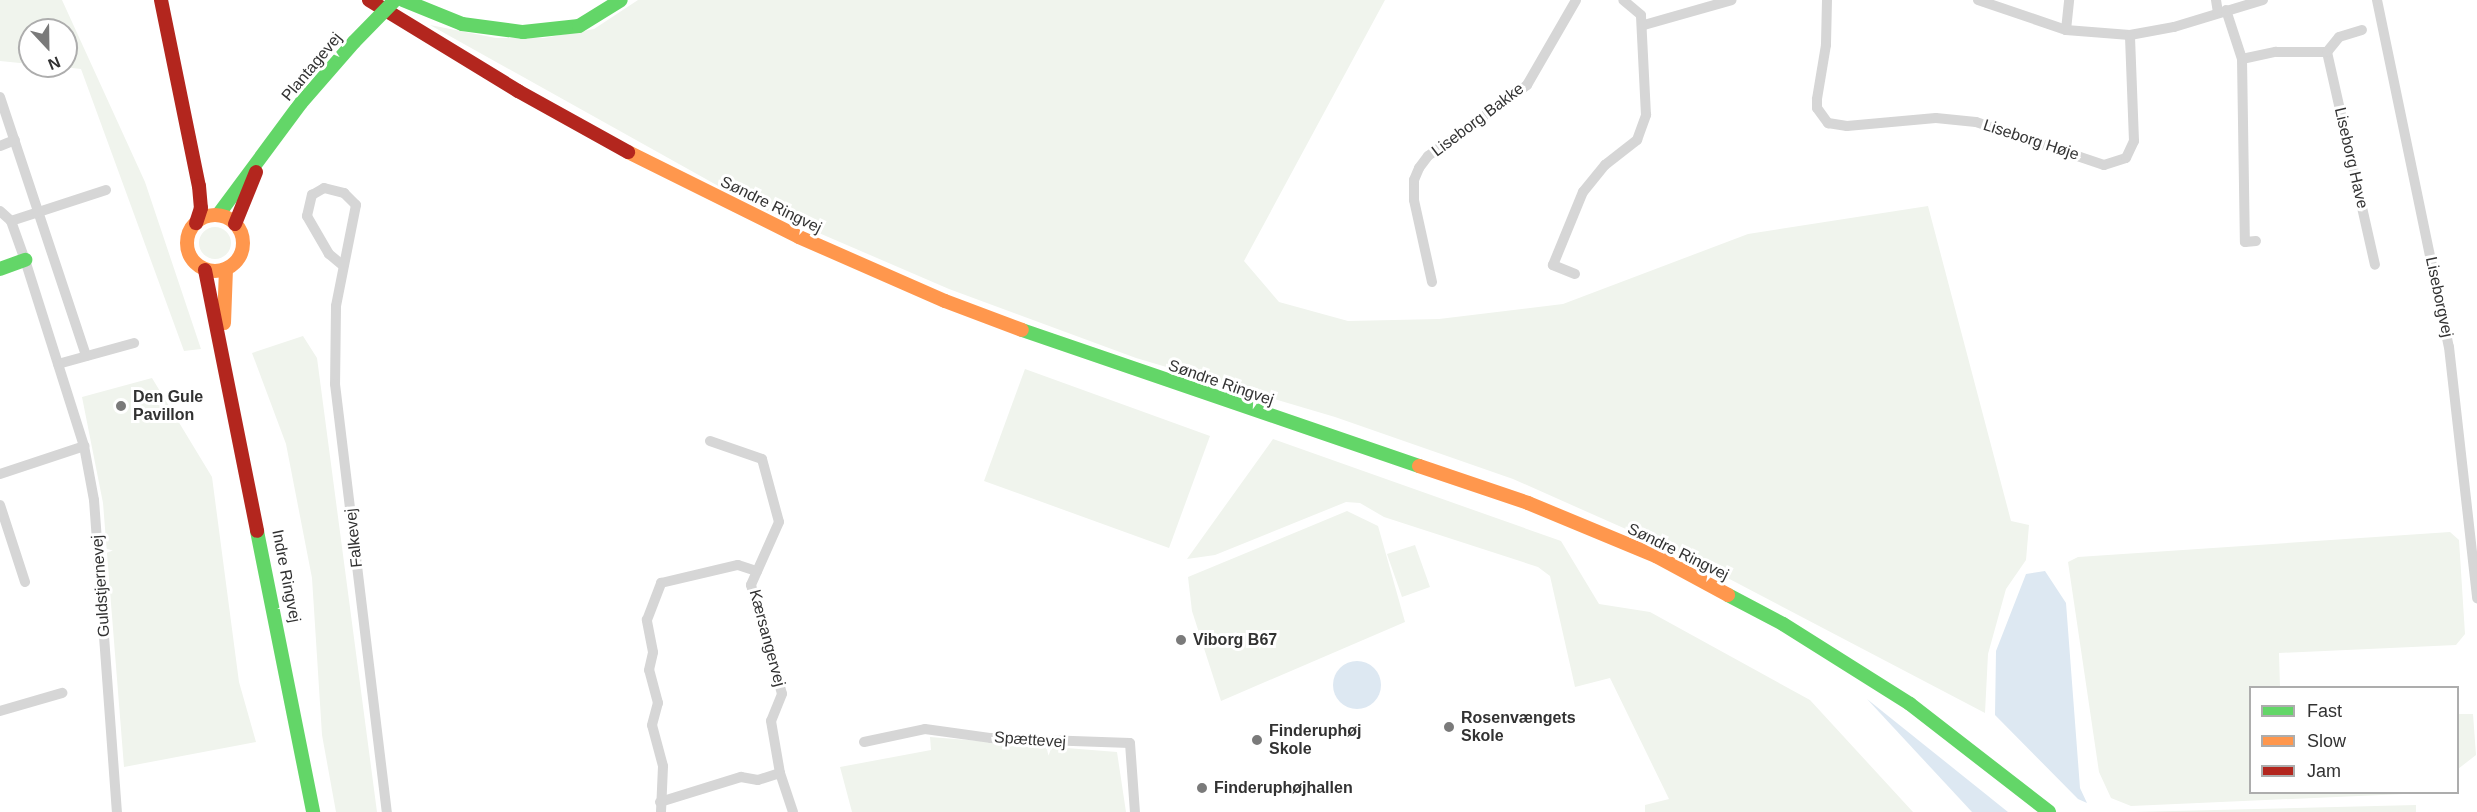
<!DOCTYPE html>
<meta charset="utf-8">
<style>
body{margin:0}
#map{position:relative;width:2477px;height:812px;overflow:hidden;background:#fff;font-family:Helvetica,sans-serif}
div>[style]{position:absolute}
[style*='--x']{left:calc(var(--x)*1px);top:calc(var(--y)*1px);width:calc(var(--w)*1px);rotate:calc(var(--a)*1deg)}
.green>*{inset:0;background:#f0f4ed}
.round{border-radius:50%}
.water>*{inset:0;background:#dde8f2}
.street>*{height:10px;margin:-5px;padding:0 5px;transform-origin:5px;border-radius:5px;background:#d6d6d6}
.fast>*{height:14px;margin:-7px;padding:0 7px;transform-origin:7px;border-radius:7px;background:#63d668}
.slow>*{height:14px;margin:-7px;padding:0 7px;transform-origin:7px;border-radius:7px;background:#ff974d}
.slow>.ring{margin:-7px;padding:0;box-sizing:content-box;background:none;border:14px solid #ff974d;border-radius:50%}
.jam>*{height:14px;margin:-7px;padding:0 7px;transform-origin:7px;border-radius:7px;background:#b3261e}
.fast-bridge>*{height:14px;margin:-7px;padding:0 7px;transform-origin:7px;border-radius:7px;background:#63d668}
.dots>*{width:16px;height:16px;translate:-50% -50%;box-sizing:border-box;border:3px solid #fff;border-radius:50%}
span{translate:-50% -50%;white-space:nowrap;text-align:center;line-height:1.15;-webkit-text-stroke:6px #fff;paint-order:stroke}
.street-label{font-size:16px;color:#323232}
.poi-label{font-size:16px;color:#323232;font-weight:700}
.left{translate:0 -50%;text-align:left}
.legend{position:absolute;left:2249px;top:686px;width:210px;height:108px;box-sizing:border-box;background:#fff;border:2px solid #adadad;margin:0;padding:8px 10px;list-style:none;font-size:18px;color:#323232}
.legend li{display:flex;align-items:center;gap:12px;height:30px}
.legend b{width:30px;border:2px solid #adadad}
.north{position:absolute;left:18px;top:18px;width:60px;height:60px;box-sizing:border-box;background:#fff;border:2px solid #adadad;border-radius:50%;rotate:158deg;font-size:16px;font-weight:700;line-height:24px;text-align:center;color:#323232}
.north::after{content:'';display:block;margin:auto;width:21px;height:27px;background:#7a7a7a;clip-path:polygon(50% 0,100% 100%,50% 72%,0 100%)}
</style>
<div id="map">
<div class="green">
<div style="clip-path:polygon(0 0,62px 0,145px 182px,201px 349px,184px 351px,81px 69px,54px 66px,66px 66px,66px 30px,30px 30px,30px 64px,0 61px)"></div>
<div style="clip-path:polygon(638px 0,1385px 0,1244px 261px,1279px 302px,1348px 321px,1439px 319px,1563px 304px,1748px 234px,1928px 206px,2011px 521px,2029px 525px,2026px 560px,2006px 589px,1988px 654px,1985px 713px,1680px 553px,1513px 479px,1335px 417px,1136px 358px,949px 289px,747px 202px,430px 25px,496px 38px,544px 38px,594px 29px)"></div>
<div class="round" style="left:199px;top:227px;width:32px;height:32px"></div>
<div style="clip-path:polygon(303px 336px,317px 358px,377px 812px,336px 812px,322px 735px,312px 578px,286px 444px,252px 353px)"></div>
<div style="clip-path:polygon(1025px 369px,1210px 436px,1169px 548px,984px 481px)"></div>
<div style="clip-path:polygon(152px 378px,212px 477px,239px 682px,256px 742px,124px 767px,103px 503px,82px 397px)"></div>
<div style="clip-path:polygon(1273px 439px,1561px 541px,1599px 604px,1650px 612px,1810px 700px,1913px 812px,1645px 812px,1645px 805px,1669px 799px,1610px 678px,1575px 687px,1550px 576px,1538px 567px,1384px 517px,1360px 503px,1346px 502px,1215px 555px,1187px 559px)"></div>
<div style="clip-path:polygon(1347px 511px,1378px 526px,1405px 622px,1221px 701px,1192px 611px,1188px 577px)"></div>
<div style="clip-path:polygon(2450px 532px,2459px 540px,2465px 634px,2456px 645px,2279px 653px,2280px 687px,2250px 688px,2250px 792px,2426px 793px,2131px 806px,2111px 798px,2099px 772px,2068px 562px,2078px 557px)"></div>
<div style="clip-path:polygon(1415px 545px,1430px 587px,1402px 597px,1387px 554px)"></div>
<div style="clip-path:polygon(2458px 714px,2473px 714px,2476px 755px,2458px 769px)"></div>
<div style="clip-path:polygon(930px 737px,1117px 752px,1126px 812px,852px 812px,840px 767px,931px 750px)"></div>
<div style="clip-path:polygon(2416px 805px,2416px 812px,2133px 812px)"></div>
</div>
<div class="water">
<div style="clip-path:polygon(2045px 571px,2066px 603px,2080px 788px,2087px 803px,2078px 799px,1995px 715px,1996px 651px,2026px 574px)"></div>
<div class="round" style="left:1333px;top:661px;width:48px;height:48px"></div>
<div style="clip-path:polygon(1867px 699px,2008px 812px,1972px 812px)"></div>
</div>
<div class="street">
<div style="--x:1827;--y:0;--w:45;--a:91.3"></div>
<div style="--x:1826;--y:45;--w:55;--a:99.5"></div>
<div style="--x:1817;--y:99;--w:9;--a:90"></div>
<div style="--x:1817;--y:108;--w:19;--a:54"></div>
<div style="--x:1828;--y:123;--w:19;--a:9"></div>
<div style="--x:1847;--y:126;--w:89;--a:-5.1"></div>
<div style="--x:1936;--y:118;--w:40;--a:5.7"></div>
<div style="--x:1976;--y:122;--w:135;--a:18.6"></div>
<div style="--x:2104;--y:165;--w:23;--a:-18"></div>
<div style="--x:2126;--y:158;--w:19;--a:-65"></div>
<div style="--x:2134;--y:141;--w:106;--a:-92.2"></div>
<div style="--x:1978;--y:0;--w:93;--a:18.8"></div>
<div style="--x:2066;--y:30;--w:64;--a:4.5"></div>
<div style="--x:2130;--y:35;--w:45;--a:-10.3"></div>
<div style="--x:2174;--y:27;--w:93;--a:-16.9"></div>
<div style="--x:2216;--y:0;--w:12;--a:81"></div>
<div style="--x:2377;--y:0;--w:354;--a:78.3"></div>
<div style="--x:2449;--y:347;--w:253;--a:83.6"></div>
<div style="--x:2226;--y:10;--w:52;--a:71.9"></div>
<div style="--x:2242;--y:59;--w:183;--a:89.1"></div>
<div style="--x:2245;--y:242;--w:11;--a:-5"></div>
<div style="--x:1644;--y:25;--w:91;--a:-15.9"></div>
<div style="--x:2066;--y:30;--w:30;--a:-84"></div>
<div style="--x:2327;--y:52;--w:218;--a:77.3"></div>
<div style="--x:2242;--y:59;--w:35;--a:-12"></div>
<div style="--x:2276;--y:52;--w:51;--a:0"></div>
<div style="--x:2327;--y:52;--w:19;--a:-51"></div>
<div style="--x:2339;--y:37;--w:24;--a:-17"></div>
<div style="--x:0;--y:97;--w:273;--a:71.6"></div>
<div style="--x:0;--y:146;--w:16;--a:-22"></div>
<div style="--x:0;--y:211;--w:15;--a:42"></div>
<div style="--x:11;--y:221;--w:41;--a:70.3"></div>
<div style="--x:25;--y:260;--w:195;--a:72.4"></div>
<div style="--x:84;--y:446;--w:55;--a:79.5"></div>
<div style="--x:94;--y:500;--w:313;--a:85.8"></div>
<div style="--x:11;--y:221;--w:100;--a:-18.1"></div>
<div style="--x:341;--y:264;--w:16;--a:-140"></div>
<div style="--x:329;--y:254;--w:44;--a:-120.1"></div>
<div style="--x:307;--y:216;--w:22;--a:-77"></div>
<div style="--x:312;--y:195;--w:14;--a:-30"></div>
<div style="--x:324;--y:188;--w:21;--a:14"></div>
<div style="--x:344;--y:193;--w:17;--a:45"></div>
<div style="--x:356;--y:205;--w:103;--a:101.2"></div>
<div style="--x:336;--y:306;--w:78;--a:90.7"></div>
<div style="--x:335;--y:384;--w:431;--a:83.1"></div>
<div style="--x:1575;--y:274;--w:24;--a:-158"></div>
<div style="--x:1553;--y:265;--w:79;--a:-67.7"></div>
<div style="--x:1583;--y:192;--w:35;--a:-51"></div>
<div style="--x:1605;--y:165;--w:41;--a:-38"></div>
<div style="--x:1637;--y:140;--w:27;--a:-70"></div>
<div style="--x:1646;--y:115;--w:100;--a:-92.9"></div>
<div style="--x:1641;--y:15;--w:23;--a:-140"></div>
<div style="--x:1432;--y:282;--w:84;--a:-102.4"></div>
<div style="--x:1414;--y:200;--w:20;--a:-90"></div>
<div style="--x:1414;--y:180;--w:13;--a:-67"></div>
<div style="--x:1419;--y:168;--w:15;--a:-53"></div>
<div style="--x:1428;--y:156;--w:122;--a:-35.6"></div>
<div style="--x:1527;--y:85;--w:98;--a:-60"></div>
<div style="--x:58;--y:364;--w:79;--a:-15.4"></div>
<div style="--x:710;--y:441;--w:55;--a:19.1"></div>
<div style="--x:762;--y:459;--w:65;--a:74.9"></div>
<div style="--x:779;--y:522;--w:69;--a:114"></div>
<div style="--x:751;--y:585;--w:113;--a:74.1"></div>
<div style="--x:782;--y:694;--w:29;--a:112"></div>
<div style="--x:771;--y:721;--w:53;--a:80.2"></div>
<div style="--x:780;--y:773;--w:41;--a:71.6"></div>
<div style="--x:0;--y:474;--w:89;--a:-18.4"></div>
<div style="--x:0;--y:505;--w:81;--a:72"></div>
<div style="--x:0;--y:711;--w:65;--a:-16.2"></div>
<div style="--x:864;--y:742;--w:62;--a:-12"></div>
<div style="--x:925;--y:729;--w:67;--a:7.8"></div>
<div style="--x:991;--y:738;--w:139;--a:2.1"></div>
<div style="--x:1130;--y:743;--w:69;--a:85.9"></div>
<div style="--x:660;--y:802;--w:85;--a:-17.2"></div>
<div style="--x:741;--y:777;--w:17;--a:10"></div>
<div style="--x:758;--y:780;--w:23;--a:-18"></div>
<div style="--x:661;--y:812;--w:46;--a:-87.5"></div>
<div style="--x:663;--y:766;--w:42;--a:-105"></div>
<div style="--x:652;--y:725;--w:23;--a:-75"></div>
<div style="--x:658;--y:703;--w:34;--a:-105"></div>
<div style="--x:649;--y:670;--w:18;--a:-77"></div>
<div style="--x:653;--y:652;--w:33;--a:-101"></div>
<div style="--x:647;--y:620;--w:40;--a:-69"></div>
<div style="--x:661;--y:583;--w:79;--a:-13.2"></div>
<div style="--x:738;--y:565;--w:20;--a:18"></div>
</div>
<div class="fast">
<div style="--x:403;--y:0;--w:64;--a:22.1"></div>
<div style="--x:462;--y:24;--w:62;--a:7.5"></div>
<div style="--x:523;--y:32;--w:56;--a:-6.1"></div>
<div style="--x:579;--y:26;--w:49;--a:-31.8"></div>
<div style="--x:218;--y:215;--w:139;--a:-53.5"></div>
<div style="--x:301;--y:103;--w:81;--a:-49"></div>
<div style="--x:0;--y:269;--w:27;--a:-20"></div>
<div style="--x:1022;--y:330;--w:420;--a:18.9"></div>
<div style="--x:257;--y:531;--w:287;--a:78.7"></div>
<div style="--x:1728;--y:595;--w:62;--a:27.8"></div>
<div style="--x:1783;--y:624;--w:150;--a:32.2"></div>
<div style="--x:1910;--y:704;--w:176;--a:37.8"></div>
</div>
<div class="slow">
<div style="--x:628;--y:152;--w:191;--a:26.4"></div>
<div style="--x:799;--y:237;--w:159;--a:23.7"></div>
<div style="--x:945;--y:301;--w:82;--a:20.6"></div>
<div class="ring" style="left:187px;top:215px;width:42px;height:42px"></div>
<div style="--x:224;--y:323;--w:54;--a:-87.9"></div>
<div style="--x:1419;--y:466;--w:115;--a:18.7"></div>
<div style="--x:1528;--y:503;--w:139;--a:22.5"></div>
<div style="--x:1656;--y:556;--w:82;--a:28.4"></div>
</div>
<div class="jam">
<div style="--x:161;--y:0;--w:190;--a:78.5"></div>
<div style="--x:199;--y:186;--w:22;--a:85"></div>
<div style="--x:201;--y:208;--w:16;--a:108"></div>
<div style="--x:369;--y:0;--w:175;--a:31.4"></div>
<div style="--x:518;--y:91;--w:126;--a:29"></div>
<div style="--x:235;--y:224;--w:56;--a:-68"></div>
<div style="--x:205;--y:270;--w:266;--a:78.7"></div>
</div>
<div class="fast-bridge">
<div style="--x:354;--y:42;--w:59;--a:-45.7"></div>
</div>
<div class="dots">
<div style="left:121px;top:406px;background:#7a7a7a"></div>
<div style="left:1181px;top:640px;background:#7a7a7a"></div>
<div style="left:1449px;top:727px;background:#7a7a7a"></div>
<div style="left:1257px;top:740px;background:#7a7a7a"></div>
<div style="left:1202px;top:788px;background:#7a7a7a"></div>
</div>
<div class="street-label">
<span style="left:312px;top:67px;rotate:-50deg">Plantagevej</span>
<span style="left:1478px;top:120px;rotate:-37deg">Liseborg Bakke</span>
<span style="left:2031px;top:140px;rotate:18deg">Liseborg Høje</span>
<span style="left:2351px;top:158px;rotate:77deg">Liseborg Have</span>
<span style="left:771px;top:205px;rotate:26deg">Søndre Ringvej</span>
<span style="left:2439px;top:297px;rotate:78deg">Liseborgvej</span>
<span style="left:1221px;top:383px;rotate:19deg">Søndre Ringvej</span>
<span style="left:354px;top:538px;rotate:-96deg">Falkevej</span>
<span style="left:1678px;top:552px;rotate:26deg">Søndre Ringvej</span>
<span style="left:286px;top:576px;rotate:79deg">Indre Ringvej</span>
<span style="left:101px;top:586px;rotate:-94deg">Guldstjernevej</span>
<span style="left:767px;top:638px;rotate:75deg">Kærsangervej</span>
<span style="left:1030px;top:740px;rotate:4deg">Spættevej</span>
</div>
<div class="poi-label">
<span class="left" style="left:133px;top:406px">Den Gule<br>Pavillon</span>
<span class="left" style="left:1193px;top:640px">Viborg B67</span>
<span class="left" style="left:1461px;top:727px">Rosenvængets<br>Skole</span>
<span class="left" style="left:1269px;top:740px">Finderuphøj<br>Skole</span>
<span class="left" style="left:1214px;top:788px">Finderuphøjhallen</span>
</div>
<ul class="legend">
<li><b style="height:8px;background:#63d668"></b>Fast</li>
<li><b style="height:8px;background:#ff974d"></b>Slow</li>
<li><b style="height:8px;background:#b3261e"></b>Jam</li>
</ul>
<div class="north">N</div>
</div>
